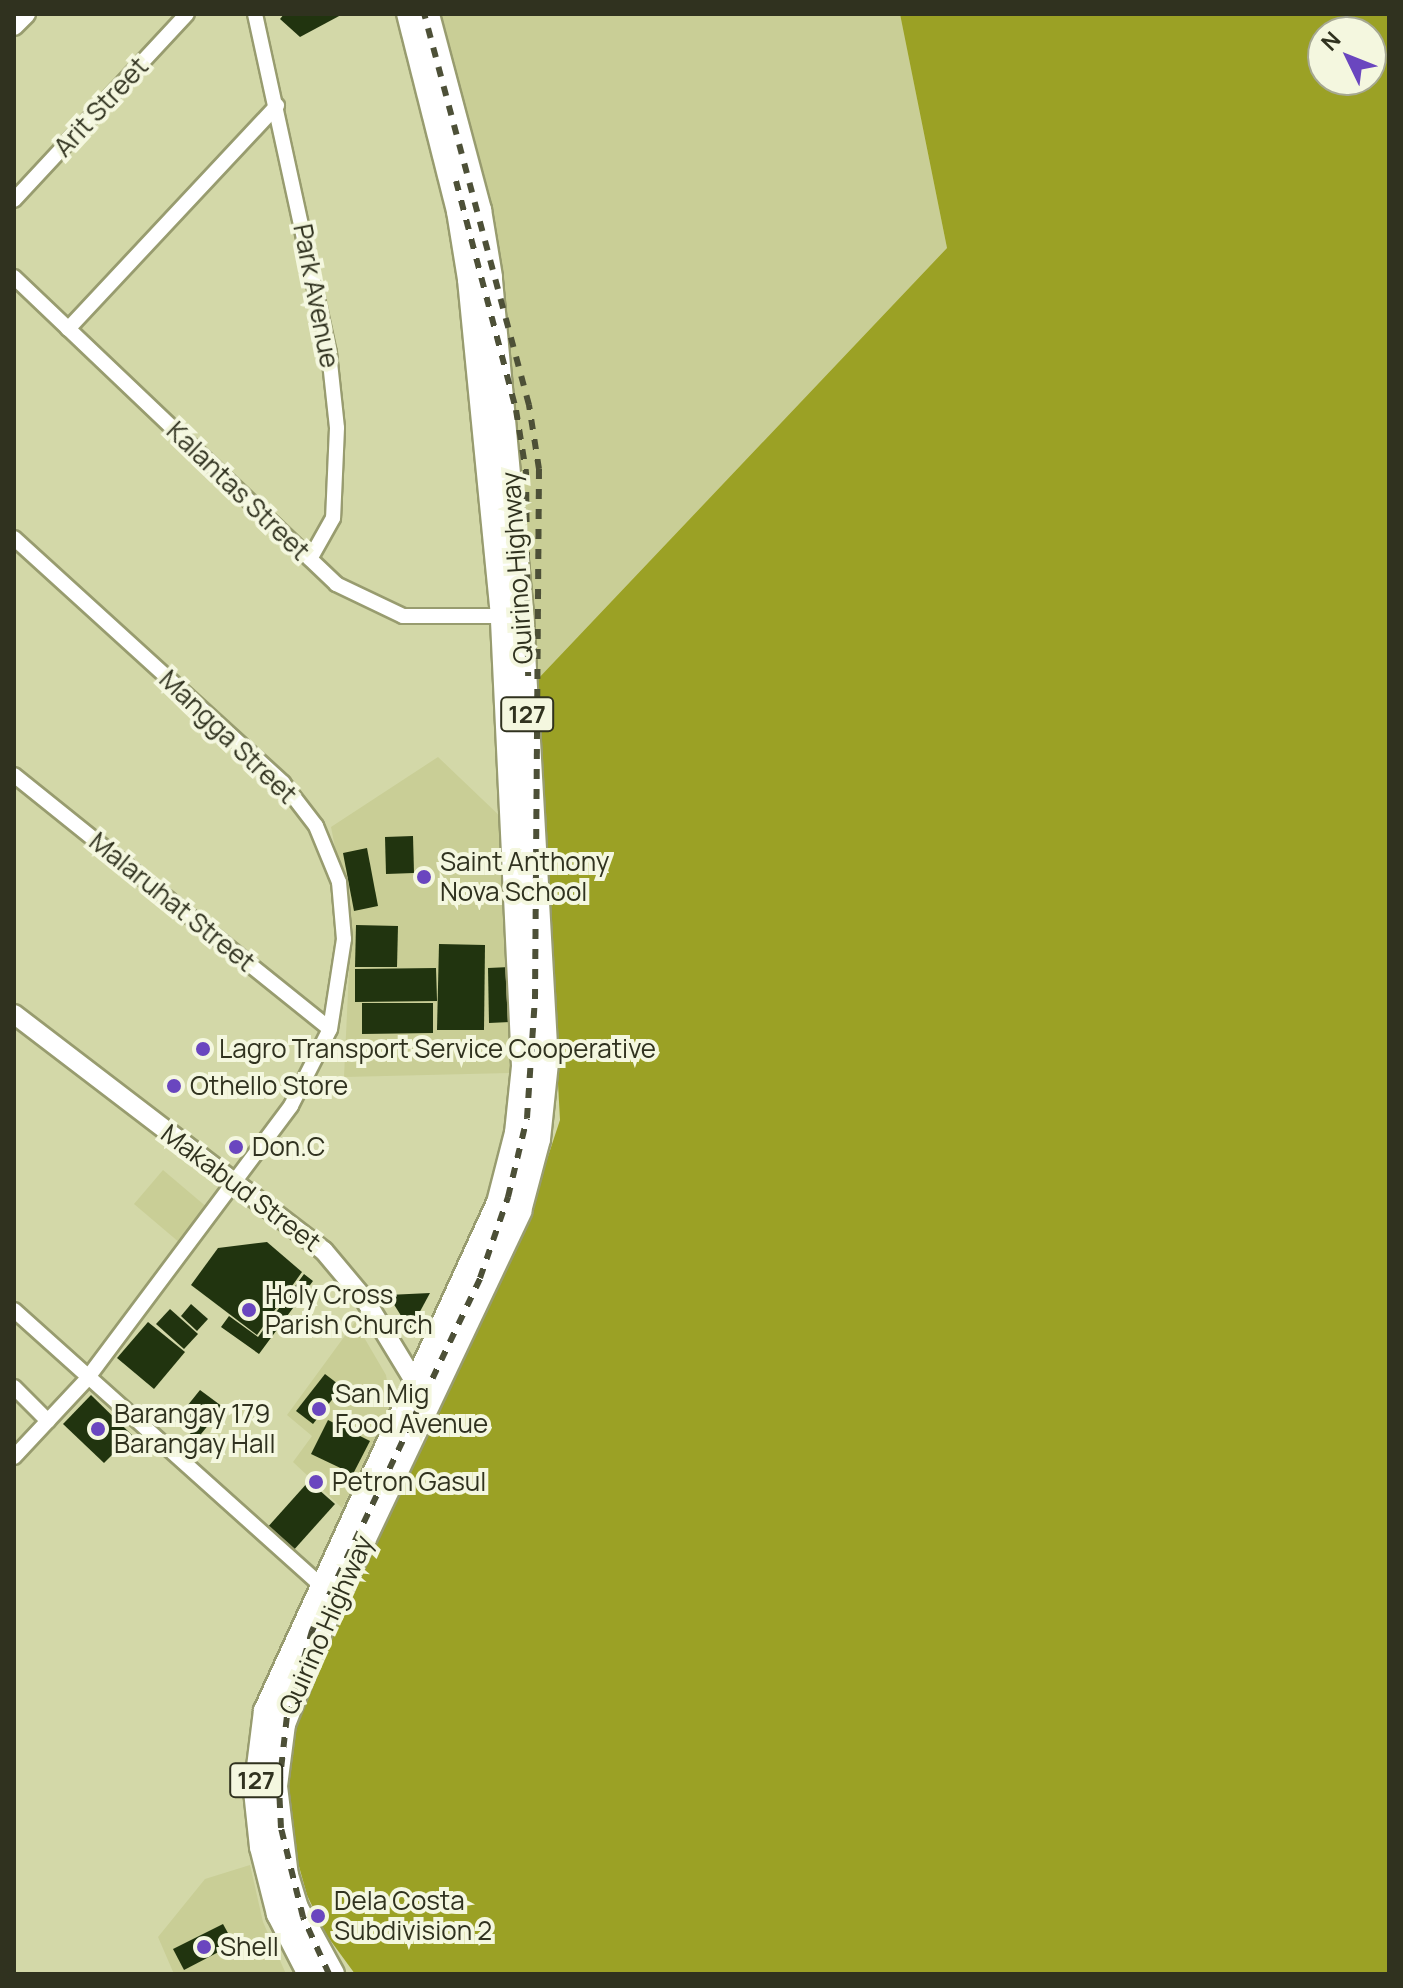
<!DOCTYPE html>
<style>
body{margin:0}
#map{position:relative;width:1403px;height:1988px;overflow:hidden;background:#d3d8a8;font-family:Manrope,sans-serif}
div>[style]{position:absolute}
[style*='--x']{left:calc(var(--x)*1px);top:calc(var(--y)*1px);width:calc(var(--w)*1px);rotate:calc(var(--a)*1deg)}
.built>*{inset:0;background:#c9ce96}
.forest>*{inset:0;background:#9ba125}
.building>*{inset:0;background:#21340f}
.roads{filter:drop-shadow(2px 0 #989c6f) drop-shadow(-2px 0 #989c6f) drop-shadow(0 2px #989c6f) drop-shadow(0 -2px #989c6f)}
.minor>*{height:14px;margin:-7px;padding:0 7px;transform-origin:7px;border-radius:7px;background:#fff}
.tertiary>*{height:18px;margin:-9px;padding:0 9px;transform-origin:9px;border-radius:9px;background:#fff}
.primary>*{height:24px;margin:-12px;padding:0 12px;transform-origin:12px;border-radius:12px;background:#fff}
.rail>*{height:6px;margin-top:-3px;transform-origin:0;background:repeating-linear-gradient(90deg,#4d5037 0 10px,transparent 0 20px)}
.dots>*{width:22px;height:22px;translate:-50% -50%;box-sizing:border-box;border:4px solid #f4f7df;border-radius:50%}
span{translate:-50% -50%;white-space:nowrap;text-align:center;line-height:1.15;-webkit-text-stroke:8px #f4f7df;paint-order:stroke}
.shield-label span{padding:2px 6px;background:#f4f7df;border:2px solid;border-radius:6px;-webkit-text-stroke-width:0}
.shield-label{font-size:24px;color:#30321f;font-weight:700}
.street-label{font-size:26px;color:#30321f}
.poi-label{font-size:26px;color:#30321f}
.left{translate:0 -50%;text-align:left}
.frame{position:absolute;inset:0;border:16px solid #30321f;pointer-events:none}
.north{position:absolute;left:1307px;top:16px;width:80px;height:80px;box-sizing:border-box;background:#f4f7df;border:2px solid #a6a892;border-radius:50%;rotate:313deg;font-size:22px;font-weight:700;line-height:32px;text-align:center;color:#30321f}
.north::after{content:'';display:block;margin:auto;width:28px;height:36px;background:#6a46bf;clip-path:polygon(50% 0,100% 100%,50% 72%,0 100%)}
</style>
<div id="map">
<div class="built">
<div style="clip-path:polygon(440px 14px,900px 14px,947px 248px,536px 681px,489px 208px)"></div>
<div style="clip-path:polygon(438px 757px,504px 820px,515px 1073px,344px 1077px,351px 928px,331px 827px)"></div>
<div style="clip-path:polygon(163px 1170px,209px 1209px,180px 1243px,134px 1204px)"></div>
<div style="clip-path:polygon(355px 1322px,386px 1375px,392px 1410px,342px 1508px,293px 1462px,312px 1436px,287px 1415px)"></div>
<div style="clip-path:polygon(250px 1865px,263px 1922px,286px 1974px,174px 1974px,158px 1937px,205px 1879px)"></div>
</div>
<div class="forest">
<div style="clip-path:polygon(evenodd,900px 14px,1389px 14px,1389px 1974px,355px 1974px,325px 1933px,307px 1895px,295px 1852px,284px 1760px,329px 1637px,527px 1220px,560px 1120px,536px 681px,947px 248px,900px 14px,1323px 32px,1371px 32px,1371px 80px,1323px 80px,1323px 32px)"></div>
</div>
<div class="building">
<div style="clip-path:polygon(284px 14px,341px 14px,341px 15px,300px 37px,280px 19px)"></div>
<div style="clip-path:polygon(413px 836px,414px 873px,386px 874px,385px 837px)"></div>
<div style="clip-path:polygon(367px 848px,378px 906px,354px 911px,343px 853px)"></div>
<div style="clip-path:polygon(356px 925px,398px 926px,397px 967px,355px 967px)"></div>
<div style="clip-path:polygon(439px 944px,485px 945px,484px 1030px,437px 1030px)"></div>
<div style="clip-path:polygon(510px 967px,512px 1022px,489px 1023px,488px 968px)"></div>
<div style="clip-path:polygon(436px 968px,437px 1001px,355px 1002px,355px 969px)"></div>
<div style="clip-path:polygon(362px 1003px,433px 1003px,433px 1033px,362px 1034px)"></div>
<div style="clip-path:polygon(267px 1242px,302px 1272px,257px 1335px,191px 1285px,218px 1248px)"></div>
<div style="clip-path:polygon(304px 1274px,313px 1281px,259px 1354px,221px 1327px,229px 1316px,258px 1337px)"></div>
<div style="clip-path:polygon(430px 1293px,410px 1330px,388px 1295px)"></div>
<div style="clip-path:polygon(191px 1304px,208px 1319px,197px 1331px,181px 1316px)"></div>
<div style="clip-path:polygon(170px 1309px,198px 1334px,184px 1349px,156px 1324px)"></div>
<div style="clip-path:polygon(148px 1322px,185px 1352px,154px 1389px,117px 1358px)"></div>
<div style="clip-path:polygon(325px 1374px,342px 1387px,313px 1424px,296px 1411px)"></div>
<div style="clip-path:polygon(200px 1390px,223px 1407px,197px 1439px,175px 1421px)"></div>
<div style="clip-path:polygon(91px 1395px,132px 1435px,104px 1463px,63px 1424px)"></div>
<div style="clip-path:polygon(328px 1420px,370px 1441px,353px 1474px,311px 1454px)"></div>
<div style="clip-path:polygon(309px 1481px,335px 1504px,292px 1552px,266px 1529px)"></div>
<div style="clip-path:polygon(223px 1924px,234px 1944px,184px 1970px,173px 1949px)"></div>
</div>
<div class="roads">
<div class="minor">
<div style="--x:255;--y:14;--w:347;--a:77.7"></div>
<div style="--x:329;--y:353;--w:75;--a:83.9"></div>
<div style="--x:337;--y:428;--w:90;--a:92.5"></div>
<div style="--x:333;--y:518;--w:47;--a:119.3"></div>
<div style="--x:14;--y:200;--w:254;--a:-47.1"></div>
<div style="--x:14;--y:277;--w:445;--a:43.6"></div>
<div style="--x:336;--y:584;--w:74;--a:25.5"></div>
<div style="--x:403;--y:616;--w:106;--a:0"></div>
<div style="--x:68;--y:329;--w:306;--a:-46.9"></div>
<div style="--x:14;--y:538;--w:364;--a:42.3"></div>
<div style="--x:283;--y:783;--w:54;--a:52.5"></div>
<div style="--x:316;--y:826;--w:61;--a:67.7"></div>
<div style="--x:339;--y:882;--w:57;--a:85"></div>
<div style="--x:344;--y:939;--w:91;--a:98.8"></div>
<div style="--x:330;--y:1029;--w:86;--a:116.9"></div>
<div style="--x:291;--y:1106;--w:341;--a:126.8"></div>
<div style="--x:87;--y:1379;--w:107;--a:133.1"></div>
<div style="--x:14;--y:775;--w:405;--a:38.8"></div>
<div style="--x:14;--y:1310;--w:419;--a:41.9"></div>
<div style="--x:14;--y:1387;--w:48;--a:45"></div>
</div>
<div class="tertiary">
<div style="--x:14;--y:26;--w:17;--a:-45"></div>
<div style="--x:14;--y:1014;--w:390;--a:37.4"></div>
<div style="--x:324;--y:1251;--w:64;--a:50.1"></div>
<div style="--x:365;--y:1300;--w:108;--a:58.7"></div>
</div>
<div class="primary">
<div style="--x:310;--y:1974;--w:68;--a:-117.3"></div>
<div style="--x:279;--y:1914;--w:69;--a:-104.2"></div>
<div style="--x:262;--y:1847;--w:56;--a:-96.1"></div>
<div style="--x:256;--y:1791;--w:81;--a:-82.9"></div>
<div style="--x:266;--y:1711;--w:559;--a:-65.36"></div>
<div style="--x:499;--y:1203;--w:72;--a:-75.6"></div>
<div style="--x:517;--y:1133;--w:67;--a:-84"></div>
<div style="--x:524;--y:1066;--w:450;--a:-92.7"></div>
<div style="--x:503;--y:616;--w:339;--a:-95.6"></div>
<div style="--x:470;--y:279;--w:69;--a:-99.2"></div>
<div style="--x:459;--y:211;--w:203;--a:-104.2"></div>
<div style="--x:332;--y:1974;--w:75;--a:-118.6"></div>
<div style="--x:296;--y:1908;--w:34;--a:-107"></div>
<div style="--x:286;--y:1876;--w:91;--a:-97"></div>
<div style="--x:275;--y:1786;--w:63;--a:-82.6"></div>
<div style="--x:283;--y:1724;--w:98;--a:-68.4"></div>
<div style="--x:319;--y:1633;--w:467;--a:-64.6"></div>
<div style="--x:519;--y:1211;--w:74;--a:-75.2"></div>
<div style="--x:538;--y:1139;--w:76;--a:-84"></div>
<div style="--x:546;--y:1063;--w:450;--a:-93.2"></div>
<div style="--x:521;--y:614;--w:338;--a:-95.3"></div>
<div style="--x:490;--y:277;--w:68;--a:-99.3"></div>
<div style="--x:479;--y:210;--w:203;--a:-104.9"></div>
</div>
</div>
<div class="rail">
<div style="--x:456;--y:181;--w:237;--a:75.3"></div>
<div style="--x:516;--y:410;--w:63;--a:80.8"></div>
<div style="--x:526;--y:472;--w:204;--a:89.4"></div>
<div style="--x:329;--y:1974;--w:63;--a:-114.5"></div>
<div style="--x:303;--y:1917;--w:92;--a:-103.9"></div>
<div style="--x:281;--y:1828;--w:41;--a:-92.8"></div>
<div style="--x:279;--y:1787;--w:71;--a:-83.6"></div>
<div style="--x:287;--y:1716;--w:89;--a:-73.6"></div>
<div style="--x:312;--y:1631;--w:391;--a:-64.5"></div>
<div style="--x:480;--y:1278;--w:86;--a:-70.9"></div>
<div style="--x:508;--y:1197;--w:81;--a:-76.5"></div>
<div style="--x:527;--y:1118;--w:119;--a:-86.2"></div>
<div style="--x:535;--y:999;--w:530;--a:-89.57"></div>
<div style="--x:539;--y:469;--w:65;--a:-98.9"></div>
<div style="--x:529;--y:405;--w:405;--a:-105"></div>
</div>
<div class="dots">
<div style="left:424px;top:877px;background:#6a46bf"></div>
<div style="left:203px;top:1049px;background:#6a46bf"></div>
<div style="left:174px;top:1086px;background:#6a46bf"></div>
<div style="left:236px;top:1147px;background:#6a46bf"></div>
<div style="left:249px;top:1310px;background:#6a46bf"></div>
<div style="left:319px;top:1409px;background:#6a46bf"></div>
<div style="left:98px;top:1429px;background:#6a46bf"></div>
<div style="left:316px;top:1482px;background:#6a46bf"></div>
<div style="left:318px;top:1916px;background:#6a46bf"></div>
<div style="left:204px;top:1947px;background:#6a46bf"></div>
</div>
<div class="shield-label">
<span style="left:527px;top:714px">127</span>
<span style="left:256px;top:1780px">127</span>
</div>
<div class="street-label">
<span style="left:101px;top:107px;rotate:-47deg">Arit Street</span>
<span style="left:316px;top:296px;rotate:79deg">Park Avenue</span>
<span style="left:238px;top:491px;rotate:44deg">Kalantas Street</span>
<span style="left:517px;top:568px;rotate:-94deg">Quirino Highway</span>
<span style="left:228px;top:737px;rotate:44deg">Mangga Street</span>
<span style="left:172px;top:902px;rotate:39deg">Malaruhat Street</span>
<span style="left:241px;top:1188px;rotate:37deg">Makabud Street</span>
<span style="left:326px;top:1625px;rotate:-66deg">Quirino Highway</span>
</div>
<div class="poi-label">
<span class="left" style="left:440px;top:877px">Saint Anthony<br>Nova School</span>
<span class="left" style="left:219px;top:1049px">Lagro Transport Service Cooperative</span>
<span class="left" style="left:190px;top:1086px">Othello Store</span>
<span class="left" style="left:252px;top:1147px">Don.C</span>
<span class="left" style="left:265px;top:1310px">Holy Cross<br>Parish Church</span>
<span class="left" style="left:335px;top:1409px">San Mig<br>Food Avenue</span>
<span class="left" style="left:114px;top:1429px">Barangay 179<br>Barangay Hall</span>
<span class="left" style="left:332px;top:1482px">Petron Gasul</span>
<span class="left" style="left:334px;top:1916px">Dela Costa<br>Subdivision 2</span>
<span class="left" style="left:220px;top:1947px">Shell</span>
</div>
<div class="frame"></div>
<div class="north">N</div>
</div>
